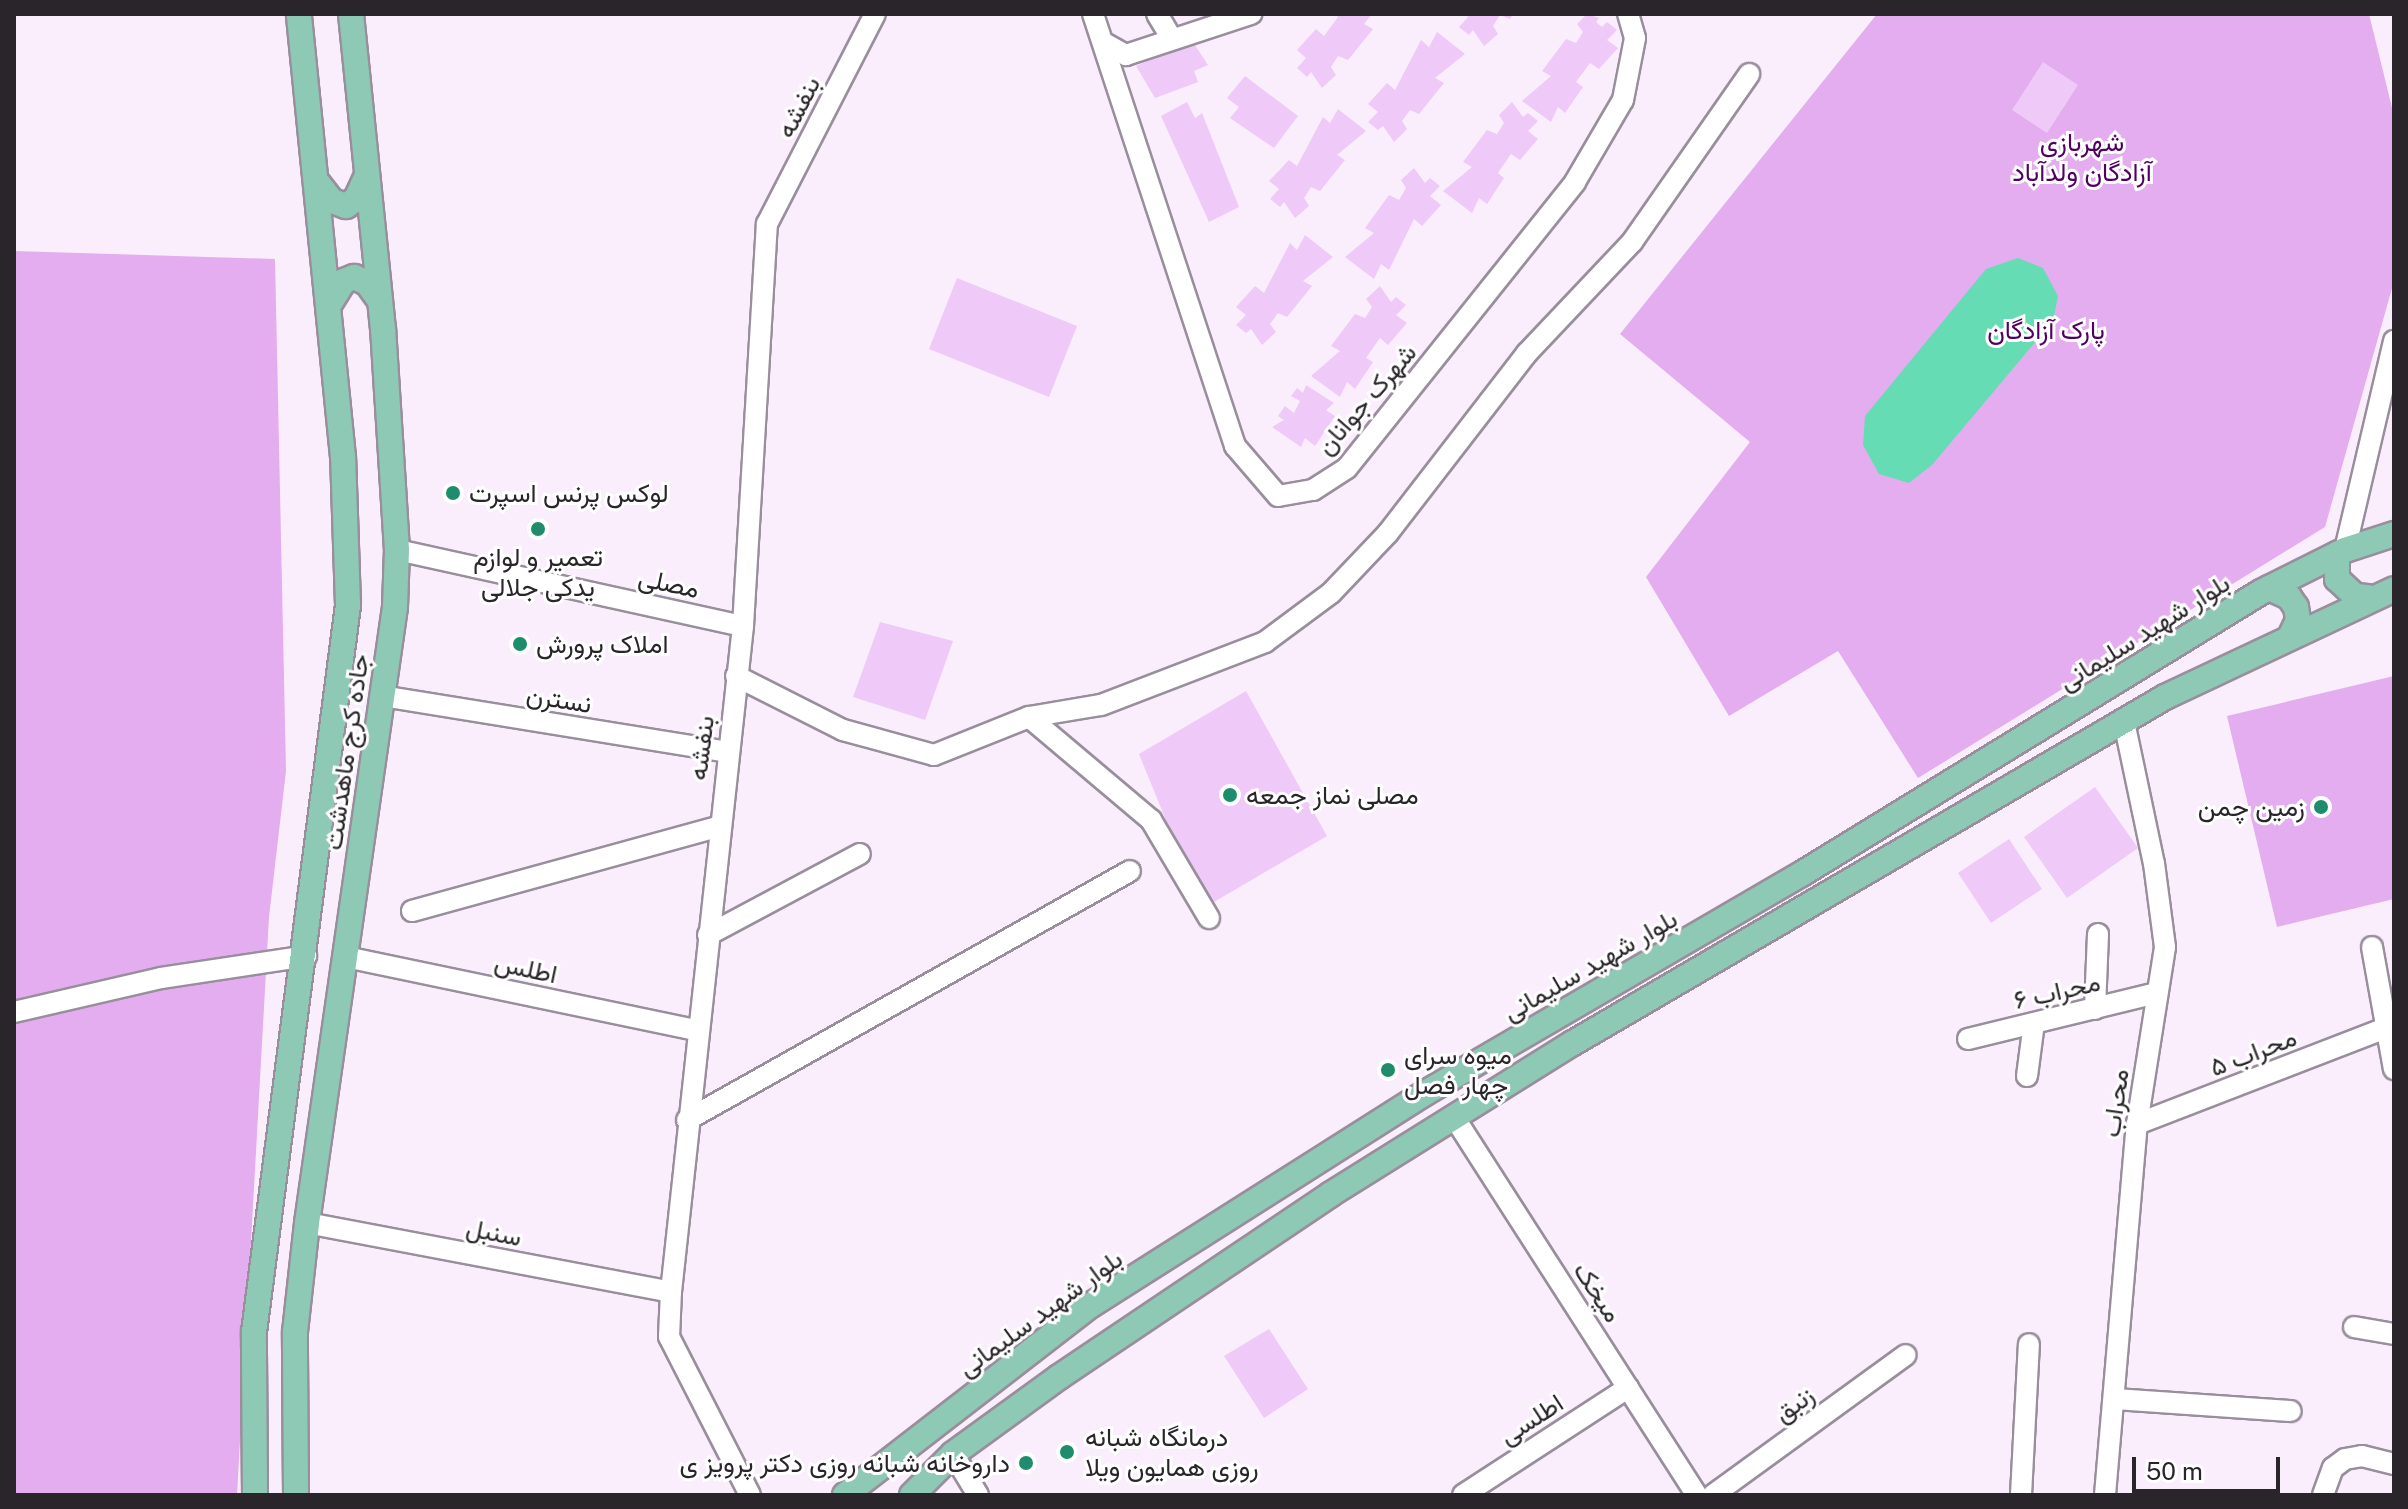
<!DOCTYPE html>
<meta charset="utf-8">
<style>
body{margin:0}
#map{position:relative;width:2408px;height:1509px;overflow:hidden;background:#faeefd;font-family:"Public Sans",Vazirmatn,sans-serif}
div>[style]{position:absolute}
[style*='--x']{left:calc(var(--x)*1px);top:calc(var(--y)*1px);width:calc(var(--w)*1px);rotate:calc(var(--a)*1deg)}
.green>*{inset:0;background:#e3adef}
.water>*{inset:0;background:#65dcb3}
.building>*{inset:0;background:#efc9f7}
.roads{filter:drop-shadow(2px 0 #998e9c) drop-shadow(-2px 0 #998e9c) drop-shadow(0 2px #998e9c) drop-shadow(0 -2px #998e9c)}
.minor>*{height:20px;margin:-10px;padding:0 10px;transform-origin:10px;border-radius:10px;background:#fff}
.major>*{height:24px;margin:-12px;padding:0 12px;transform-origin:12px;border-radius:12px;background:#8ec9b5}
.dots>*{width:22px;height:22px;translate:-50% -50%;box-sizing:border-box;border:4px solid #fff;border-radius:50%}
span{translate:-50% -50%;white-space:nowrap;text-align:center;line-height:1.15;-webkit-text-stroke:6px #fff;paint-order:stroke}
.street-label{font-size:26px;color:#29252a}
.park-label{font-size:26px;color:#500060}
.poi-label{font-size:26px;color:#29252a}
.left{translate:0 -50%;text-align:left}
.right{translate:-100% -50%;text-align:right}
.frame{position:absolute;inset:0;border:16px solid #29252a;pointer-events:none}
.scale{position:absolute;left:2132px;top:1457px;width:148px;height:36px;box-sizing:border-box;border:4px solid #29252a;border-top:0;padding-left:10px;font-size:24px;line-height:28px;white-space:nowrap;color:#29252a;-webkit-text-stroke:6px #fff;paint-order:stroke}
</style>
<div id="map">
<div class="green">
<div style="clip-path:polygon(1877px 14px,2369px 14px,2394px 116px,2394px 281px,2325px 527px,1918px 778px,1838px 651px,1729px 716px,1646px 577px,1750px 442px,1620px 334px)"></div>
<div style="clip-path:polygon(14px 251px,275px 259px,286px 771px,269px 917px,237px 1495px,14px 1495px)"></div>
<div style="clip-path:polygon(2394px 676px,2394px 899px,2277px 927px,2227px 716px)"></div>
</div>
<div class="water">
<div style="clip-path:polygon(2018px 258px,2043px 268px,2058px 296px,2053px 321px,1932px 465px,1909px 483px,1879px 474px,1863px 445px,1865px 416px,1986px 269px)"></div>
</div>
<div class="building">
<div style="clip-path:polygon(1334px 14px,1372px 14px,1364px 24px,1373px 29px,1348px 60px,1338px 56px,1331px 67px,1336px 75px,1322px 88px,1311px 72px,1307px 77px,1297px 68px,1306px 58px,1297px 50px,1316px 29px,1324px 36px,1338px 17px)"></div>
<div style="clip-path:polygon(1465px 14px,1513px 14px,1510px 19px,1500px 15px,1493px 26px,1498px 34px,1484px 46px,1473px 30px,1469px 35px,1459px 27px,1468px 17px)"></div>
<div style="clip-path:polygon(1587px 14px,1599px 18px,1596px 22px,1602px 27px,1607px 22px,1617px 30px,1607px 40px,1618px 48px,1599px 69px,1590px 63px,1576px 82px,1583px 87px,1565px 113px,1558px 107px,1551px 122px,1522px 101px,1551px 76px,1542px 71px,1566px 39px,1576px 43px,1583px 32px,1577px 24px)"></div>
<div style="clip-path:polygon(1437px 32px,1465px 54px,1435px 78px,1444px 83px,1419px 114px,1410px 110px,1402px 121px,1407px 129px,1394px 142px,1383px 126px,1378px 130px,1368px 122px,1378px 112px,1368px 104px,1387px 83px,1395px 90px,1421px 40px,1429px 47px)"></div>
<div style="clip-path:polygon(1193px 42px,1208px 65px,1194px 71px,1198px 82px,1155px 98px,1136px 66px)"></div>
<div style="clip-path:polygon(2043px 62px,2078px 85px,2047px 133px,2012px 110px)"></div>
<div style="clip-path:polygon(1245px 76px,1298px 116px,1274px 148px,1230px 118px,1239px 107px,1227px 98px)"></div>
<div style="clip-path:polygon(1187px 102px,1195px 118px,1202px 113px,1239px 207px,1209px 222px,1161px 116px)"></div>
<div style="clip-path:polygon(1512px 102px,1523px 117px,1528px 113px,1538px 121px,1528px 131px,1538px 139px,1520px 160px,1511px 154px,1498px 173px,1504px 178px,1487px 204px,1479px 198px,1472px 213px,1443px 191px,1472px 167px,1463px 162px,1487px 130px,1497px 134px,1504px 123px,1499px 115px)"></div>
<div style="clip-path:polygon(1338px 109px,1366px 131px,1337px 155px,1345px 160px,1320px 191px,1311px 187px,1304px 198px,1309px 206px,1295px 218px,1284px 202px,1280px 207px,1270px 199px,1279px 189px,1269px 181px,1289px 160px,1297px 166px,1323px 117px,1330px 123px)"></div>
<div style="clip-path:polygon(1414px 168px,1425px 183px,1430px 178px,1440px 186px,1430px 196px,1441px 205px,1422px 226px,1414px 219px,1389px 270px,1381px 264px,1374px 279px,1345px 257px,1374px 233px,1365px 228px,1389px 195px,1399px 200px,1406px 188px,1401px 180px)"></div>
<div style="clip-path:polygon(1305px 235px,1333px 257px,1303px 281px,1312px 286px,1287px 317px,1278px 313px,1270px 324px,1276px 332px,1262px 345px,1251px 329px,1246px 333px,1236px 325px,1246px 315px,1236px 307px,1255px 286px,1264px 293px,1290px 243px,1297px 250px)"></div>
<div style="clip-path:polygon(957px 278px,1077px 326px,1049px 397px,929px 349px)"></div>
<div style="clip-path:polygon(1380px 286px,1391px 302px,1396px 297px,1406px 305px,1396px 315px,1407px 323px,1388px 345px,1380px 338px,1366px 358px,1373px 362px,1355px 389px,1347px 382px,1340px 397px,1311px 376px,1340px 351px,1331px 346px,1355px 314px,1365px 318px,1372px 307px,1366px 299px)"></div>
<div style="clip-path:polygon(1306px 385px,1334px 403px,1326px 410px,1335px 416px,1315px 446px,1305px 438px,1301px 447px,1272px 427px,1284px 420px,1278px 416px,1285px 406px,1294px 413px,1300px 401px,1291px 396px,1297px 388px,1303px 393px)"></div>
<div style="clip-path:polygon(880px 622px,953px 641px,925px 720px,853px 697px)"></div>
<div style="clip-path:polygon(1246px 691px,1327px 836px,1202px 909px,1139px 754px)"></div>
<div style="clip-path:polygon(2095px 787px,2138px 848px,2067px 898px,2024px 837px)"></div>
<div style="clip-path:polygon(2009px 839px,2042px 889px,1991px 923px,1958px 873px)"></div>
<div style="clip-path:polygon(1269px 1329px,1308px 1389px,1264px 1418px,1224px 1356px)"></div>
</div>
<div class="roads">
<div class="minor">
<div style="--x:1093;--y:14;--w:455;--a:71.8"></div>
<div style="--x:1235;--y:446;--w:66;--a:49.3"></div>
<div style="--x:1278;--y:496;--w:36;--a:-10"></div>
<div style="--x:1313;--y:490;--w:40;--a:-32.9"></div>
<div style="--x:1347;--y:468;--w:366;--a:-51.4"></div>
<div style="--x:1575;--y:182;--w:95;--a:-59.7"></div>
<div style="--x:1623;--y:100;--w:63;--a:-79"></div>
<div style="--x:1635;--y:38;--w:25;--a:-106"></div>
<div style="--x:1157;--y:14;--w:27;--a:59"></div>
<div style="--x:1106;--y:44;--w:23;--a:29"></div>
<div style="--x:1126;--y:55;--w:132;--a:-18.2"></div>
<div style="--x:397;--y:550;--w:354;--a:12.4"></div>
<div style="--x:2345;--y:550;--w:215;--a:-76.8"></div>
<div style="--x:736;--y:676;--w:120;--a:26.8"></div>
<div style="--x:843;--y:730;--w:94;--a:15.4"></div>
<div style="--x:934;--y:755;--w:102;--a:-21.8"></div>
<div style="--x:1029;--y:717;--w:73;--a:-9.5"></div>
<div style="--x:1101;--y:705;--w:176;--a:-21"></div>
<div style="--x:1265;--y:642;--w:82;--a:-36.6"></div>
<div style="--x:1331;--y:593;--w:83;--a:-46.5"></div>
<div style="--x:1388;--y:533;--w:227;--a:-52.3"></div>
<div style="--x:1527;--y:353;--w:153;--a:-46.6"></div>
<div style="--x:1632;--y:242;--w:205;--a:-55.1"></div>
<div style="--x:382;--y:696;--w:350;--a:9.2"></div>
<div style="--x:1029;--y:717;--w:160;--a:40.2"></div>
<div style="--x:1151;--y:820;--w:114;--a:59.4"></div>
<div style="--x:412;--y:911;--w:316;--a:-15.4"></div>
<div style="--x:708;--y:935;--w:172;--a:-28.1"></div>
<div style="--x:2372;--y:947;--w:124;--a:79.8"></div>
<div style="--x:346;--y:957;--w:358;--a:11.8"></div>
<div style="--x:2095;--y:1009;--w:75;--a:-87.7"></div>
<div style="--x:14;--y:1012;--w:151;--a:-13"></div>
<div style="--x:161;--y:978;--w:147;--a:-8.6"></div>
<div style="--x:1968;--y:1039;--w:195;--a:-13.7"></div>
<div style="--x:2027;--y:1076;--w:53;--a:-82.5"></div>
<div style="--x:1454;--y:1117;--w:449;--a:57.3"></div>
<div style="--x:687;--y:1120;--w:508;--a:-29.34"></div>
<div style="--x:2137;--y:1124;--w:275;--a:-21.1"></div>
<div style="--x:307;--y:1223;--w:370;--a:10.7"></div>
<div style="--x:2354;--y:1327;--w:41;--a:9.9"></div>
<div style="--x:2114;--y:1399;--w:177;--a:3.9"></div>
<div style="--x:953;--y:1454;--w:48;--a:58.6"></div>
<div style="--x:750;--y:1495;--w:178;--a:-117.1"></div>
<div style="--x:669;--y:1337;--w:45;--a:-87.5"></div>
<div style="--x:671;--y:1292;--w:670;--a:-83.83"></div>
<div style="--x:743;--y:626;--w:403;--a:-86.6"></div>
<div style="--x:767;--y:224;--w:236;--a:-62.8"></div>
<div style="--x:1463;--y:1495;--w:197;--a:-33"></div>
<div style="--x:1713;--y:1495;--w:238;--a:-36"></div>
<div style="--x:2021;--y:1495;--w:151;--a:-87"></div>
<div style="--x:2105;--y:1495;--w:372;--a:-85.1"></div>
<div style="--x:2137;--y:1124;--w:179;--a:-81"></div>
<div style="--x:2165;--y:947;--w:84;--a:-97.5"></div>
<div style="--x:2154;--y:864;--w:145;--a:-101.9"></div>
<div style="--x:2323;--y:1495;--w:29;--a:-70"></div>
<div style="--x:2333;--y:1468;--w:15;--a:-37"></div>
<div style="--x:2345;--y:1459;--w:17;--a:-10"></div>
<div style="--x:2362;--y:1456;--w:33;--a:14"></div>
</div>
<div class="major">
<div style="--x:317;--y:182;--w:24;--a:52"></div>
<div style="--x:332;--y:201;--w:15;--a:20"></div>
<div style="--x:346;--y:206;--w:12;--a:-35"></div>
<div style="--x:356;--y:199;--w:26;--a:-65"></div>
<div style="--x:329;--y:305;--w:28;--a:-58"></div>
<div style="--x:344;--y:281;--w:11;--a:-22"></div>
<div style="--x:354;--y:277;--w:14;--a:25"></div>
<div style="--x:367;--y:283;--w:22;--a:54"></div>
<div style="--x:2337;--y:554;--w:25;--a:90"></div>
<div style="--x:2337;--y:579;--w:25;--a:43"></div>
<div style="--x:2355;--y:596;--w:13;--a:4"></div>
<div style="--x:2269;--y:588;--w:22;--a:24"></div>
<div style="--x:2289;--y:597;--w:12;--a:55"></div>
<div style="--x:2296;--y:607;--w:13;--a:81"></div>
<div style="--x:2298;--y:620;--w:17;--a:115"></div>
<div style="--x:255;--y:1495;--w:163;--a:-90.4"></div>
<div style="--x:254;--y:1332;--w:733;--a:-82.63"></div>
<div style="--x:348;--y:605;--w:148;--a:-91.9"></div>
<div style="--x:343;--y:457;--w:445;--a:-95.7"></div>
<div style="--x:296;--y:1495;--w:163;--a:-90.4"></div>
<div style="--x:295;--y:1332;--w:110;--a:-83.7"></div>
<div style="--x:307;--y:1223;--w:622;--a:-81.87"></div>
<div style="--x:395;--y:607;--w:57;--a:-88"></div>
<div style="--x:397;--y:550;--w:221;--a:-93.6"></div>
<div style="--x:383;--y:329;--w:317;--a:-95.8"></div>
<div style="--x:845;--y:1495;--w:311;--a:-37.7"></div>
<div style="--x:1091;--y:1305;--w:396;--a:-32.4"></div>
<div style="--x:1425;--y:1093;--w:437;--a:-30.2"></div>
<div style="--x:1803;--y:873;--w:537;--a:-31.53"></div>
<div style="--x:2261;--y:592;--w:94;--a:-26.6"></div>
<div style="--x:2345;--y:550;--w:52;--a:-18.1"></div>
<div style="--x:912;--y:1495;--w:58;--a:-45"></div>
<div style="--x:953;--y:1454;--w:131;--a:-36"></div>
<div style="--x:1059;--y:1377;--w:328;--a:-33.9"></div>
<div style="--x:1331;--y:1194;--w:285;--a:-32"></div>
<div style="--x:1573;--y:1043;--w:686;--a:-30.3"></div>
<div style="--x:2165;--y:697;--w:253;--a:-25.2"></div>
</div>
</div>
<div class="dots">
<div style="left:453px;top:493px;background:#1f8d6d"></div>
<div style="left:538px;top:529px;background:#1f8d6d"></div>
<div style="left:520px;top:644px;background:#1f8d6d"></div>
<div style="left:1230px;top:795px;background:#1f8d6d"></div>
<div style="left:2321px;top:807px;background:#1f8d6d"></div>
<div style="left:1388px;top:1070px;background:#1f8d6d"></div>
<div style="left:1067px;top:1452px;background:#1f8d6d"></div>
<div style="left:1026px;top:1463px;background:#1f8d6d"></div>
</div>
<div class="street-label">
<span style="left:798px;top:107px;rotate:-63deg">بنفشه</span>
<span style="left:1366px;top:399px;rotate:-49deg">شهرک جوانان</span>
<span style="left:669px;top:583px;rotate:12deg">مصلی</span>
<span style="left:2144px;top:632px;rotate:-32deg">بلوار شهید سلیمانی</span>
<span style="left:559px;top:699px;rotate:9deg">نسترن</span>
<span style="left:701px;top:748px;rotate:-83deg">بنفشه</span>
<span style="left:346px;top:752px;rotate:-82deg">جاده کرج ماهدشت</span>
<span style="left:1590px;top:965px;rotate:-30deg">بلوار شهید سلیمانی</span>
<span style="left:526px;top:968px;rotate:12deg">اطلس</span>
<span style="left:2057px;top:991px;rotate:-13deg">محراب ۶</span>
<span style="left:2253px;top:1052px;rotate:-21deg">محراب ۵</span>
<span style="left:2115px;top:1103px;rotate:-82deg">محراب</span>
<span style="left:494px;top:1232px;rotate:11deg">سنبل</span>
<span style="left:1598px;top:1292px;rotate:57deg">میخک</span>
<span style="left:1040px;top:1313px;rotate:-36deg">بلوار شهید سلیمانی</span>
<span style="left:1794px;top:1404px;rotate:-36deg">زنبق</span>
<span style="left:1531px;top:1419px;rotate:-33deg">اطلسی</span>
</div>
<div class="park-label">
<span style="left:2082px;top:157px">شهربازی<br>آزادگان ولدآباد</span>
<span style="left:2046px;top:330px">پارک آزادگان</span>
</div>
<div class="poi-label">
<span class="left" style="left:469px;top:493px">لوکس پرنس اسپرت</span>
<span style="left:538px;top:572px">تعمیر و لوازم<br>یدکی جلالی</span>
<span class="left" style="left:536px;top:644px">املاک پرورش</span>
<span class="left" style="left:1246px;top:795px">مصلی نماز جمعه</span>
<span class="right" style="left:2305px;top:807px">زمین چمن</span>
<span class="left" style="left:1404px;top:1070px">میوه سرای<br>چهار فصل</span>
<span class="left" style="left:1085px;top:1452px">درمانگاه شبانه<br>روزی همایون ویلا</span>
<span class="right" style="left:1010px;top:1463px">داروخانه شبانه روزی دکتر پرویز ی</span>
</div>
<div class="frame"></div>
<div class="scale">50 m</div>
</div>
